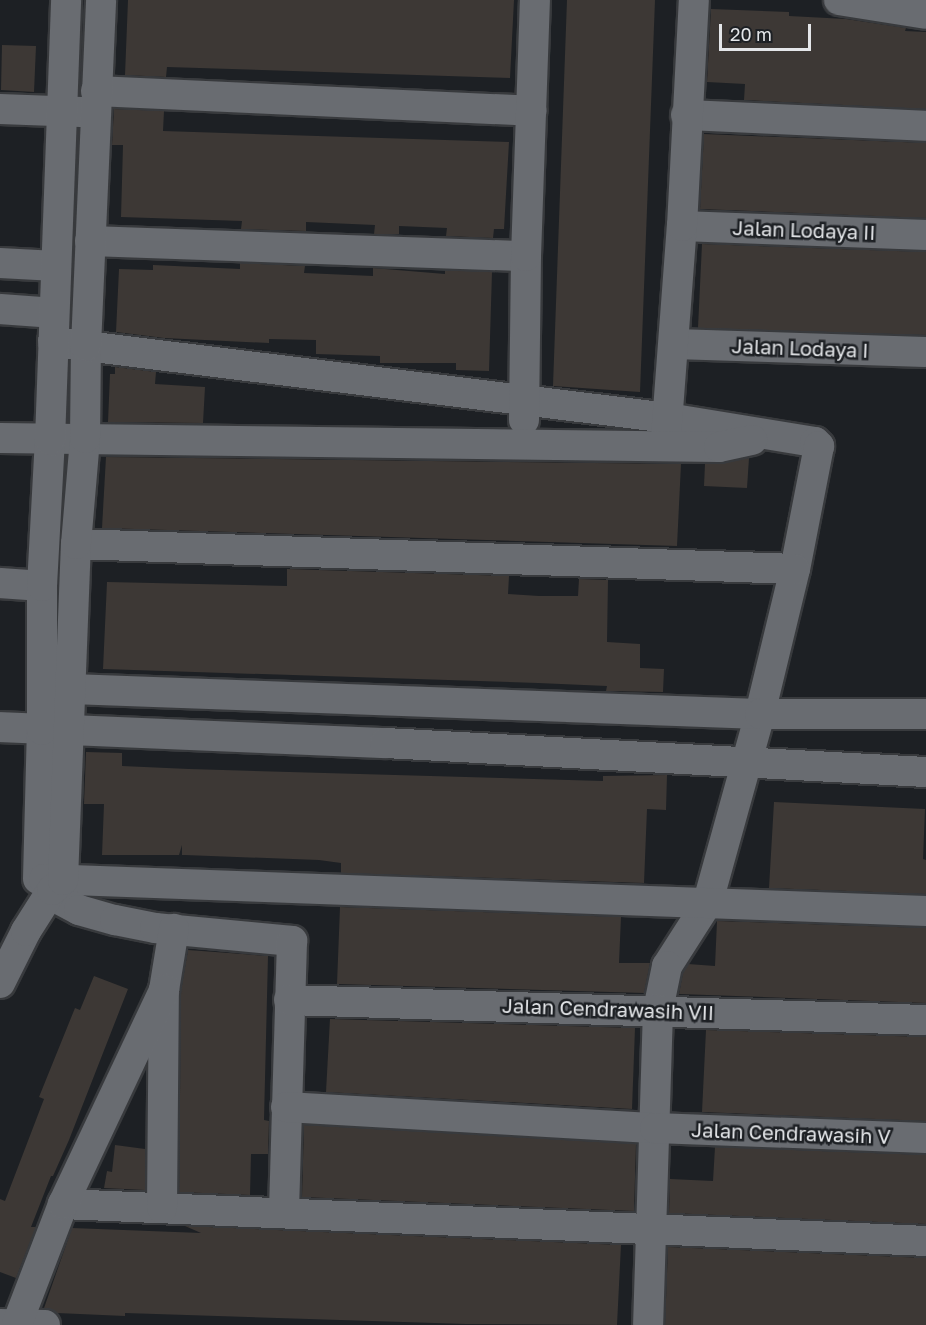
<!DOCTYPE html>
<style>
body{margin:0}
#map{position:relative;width:926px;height:1325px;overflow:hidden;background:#1d2024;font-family:"Golos Text",sans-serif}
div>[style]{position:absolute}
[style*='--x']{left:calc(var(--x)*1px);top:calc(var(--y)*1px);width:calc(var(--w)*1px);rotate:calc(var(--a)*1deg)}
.building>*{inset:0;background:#3d3835}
.roads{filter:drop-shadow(2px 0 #383a3d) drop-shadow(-2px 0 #383a3d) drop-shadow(0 2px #383a3d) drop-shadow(0 -2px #383a3d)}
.minor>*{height:30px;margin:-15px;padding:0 15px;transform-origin:15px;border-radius:15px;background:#696c71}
span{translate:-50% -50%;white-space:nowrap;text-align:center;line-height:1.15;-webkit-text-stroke:5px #1d2024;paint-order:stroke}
.street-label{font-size:20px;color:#e4e6e9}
.scale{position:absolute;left:719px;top:24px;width:92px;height:27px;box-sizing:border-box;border:3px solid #e4e6e9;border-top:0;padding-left:8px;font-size:18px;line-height:21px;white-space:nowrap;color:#e4e6e9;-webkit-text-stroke:4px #1d2024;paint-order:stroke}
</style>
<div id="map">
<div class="building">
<div style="clip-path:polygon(128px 0,514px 0,510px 78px,167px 67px,166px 77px,125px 75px)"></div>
<div style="clip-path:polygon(567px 0,655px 0,640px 392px,553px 386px)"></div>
<div style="clip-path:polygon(711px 9px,789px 12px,789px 16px,846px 19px,906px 28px,905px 31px,926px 32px,926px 109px,744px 100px,745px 84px,707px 82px)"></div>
<div style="clip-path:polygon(2px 45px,36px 46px,34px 92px,1px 90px)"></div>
<div style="clip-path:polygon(114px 109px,164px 111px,163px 131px,509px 142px,504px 229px,494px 229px,493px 238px,446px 236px,447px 228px,399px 226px,399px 234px,374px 234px,375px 225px,306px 222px,306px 231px,241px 229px,242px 221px,121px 217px,123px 145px,112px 145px)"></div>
<div style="clip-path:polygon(704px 134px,926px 143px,926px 218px,700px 209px)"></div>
<div style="clip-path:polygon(702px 244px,926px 252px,926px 335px,698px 328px)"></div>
<div style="clip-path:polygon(240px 263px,305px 266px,304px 273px,373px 276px,373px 268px,445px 274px,445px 270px,492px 272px,489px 371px,456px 370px,456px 363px,380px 363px,380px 356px,316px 354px,316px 340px,269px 339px,269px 343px,164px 338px,116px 332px,119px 269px,153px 270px,153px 265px,240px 269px)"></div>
<div style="clip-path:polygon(115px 367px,156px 372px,155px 384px,205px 387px,203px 423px,108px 422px,110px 374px,115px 374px)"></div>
<div style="clip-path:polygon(106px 457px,681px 464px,677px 546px,102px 528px)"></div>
<div style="clip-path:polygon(749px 458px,747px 488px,704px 486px,705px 464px)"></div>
<div style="clip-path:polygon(287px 569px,509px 576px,508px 594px,539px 596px,578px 596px,579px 579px,608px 580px,607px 642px,640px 644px,640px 668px,664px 669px,663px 692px,606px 691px,607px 686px,538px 683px,103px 669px,107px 582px,287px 586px)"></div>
<div style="clip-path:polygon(86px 752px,122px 753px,122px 766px,189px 769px,603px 781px,603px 776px,667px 775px,666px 810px,647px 809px,644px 883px,341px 873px,341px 863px,319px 860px,185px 855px,182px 855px,182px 845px,179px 855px,102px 855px,104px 804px,84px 804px)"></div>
<div style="clip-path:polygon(774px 802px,925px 809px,923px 859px,926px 860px,926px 894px,769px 888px)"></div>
<div style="clip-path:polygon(340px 907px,621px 917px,619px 963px,650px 963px,644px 993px,337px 984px)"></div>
<div style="clip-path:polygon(717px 921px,926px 928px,926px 1003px,679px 994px,683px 973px,688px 964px,715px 966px)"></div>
<div style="clip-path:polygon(188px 950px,268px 956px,264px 1120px,269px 1121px,268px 1154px,251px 1154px,250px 1195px,179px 1192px,181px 991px)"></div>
<div style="clip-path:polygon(94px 976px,128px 989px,69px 1140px,53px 1176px,51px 1176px,31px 1227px,36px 1227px,16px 1278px,0 1272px,0 1199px,5px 1201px,44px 1099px,39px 1097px,75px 1008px,80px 1010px)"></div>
<div style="clip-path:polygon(330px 1019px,635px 1028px,632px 1109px,326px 1092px)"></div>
<div style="clip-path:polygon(706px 1030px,926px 1037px,926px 1121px,702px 1112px)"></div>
<div style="clip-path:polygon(304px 1125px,636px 1144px,634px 1211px,302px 1197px)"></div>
<div style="clip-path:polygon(115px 1145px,145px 1149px,145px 1190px,104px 1188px,107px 1171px,112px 1172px)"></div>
<div style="clip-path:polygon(715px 1147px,926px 1155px,926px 1224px,669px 1213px,670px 1179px,713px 1181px)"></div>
<div style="clip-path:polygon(185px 1226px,621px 1245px,617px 1325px,466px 1324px,125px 1313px,125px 1316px,57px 1313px,44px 1308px,72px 1228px,201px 1233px)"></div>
<div style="clip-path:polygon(668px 1247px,926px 1258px,926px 1325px,665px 1325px)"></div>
</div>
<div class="roads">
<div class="minor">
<div style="--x:839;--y:0;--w:88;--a:9.1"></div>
<div style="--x:96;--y:91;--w:436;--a:2.6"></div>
<div style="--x:0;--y:109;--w:81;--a:2.1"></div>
<div style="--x:686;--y:115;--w:240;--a:2.6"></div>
<div style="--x:682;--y:226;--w:244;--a:2.1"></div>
<div style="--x:90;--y:241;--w:436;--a:2"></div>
<div style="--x:0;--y:263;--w:56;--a:3.1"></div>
<div style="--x:0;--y:309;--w:54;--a:4.2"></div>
<div style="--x:53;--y:342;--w:620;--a:7.04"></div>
<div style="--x:668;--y:418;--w:149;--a:9.3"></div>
<div style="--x:815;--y:442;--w:6;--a:45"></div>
<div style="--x:819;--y:446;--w:125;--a:101"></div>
<div style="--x:795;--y:569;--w:149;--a:103.6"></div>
<div style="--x:760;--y:714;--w:195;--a:105.5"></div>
<div style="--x:708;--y:902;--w:76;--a:122.6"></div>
<div style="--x:667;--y:966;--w:45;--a:101.6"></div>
<div style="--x:658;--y:1010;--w:315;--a:91.8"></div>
<div style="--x:674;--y:344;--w:252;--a:1.8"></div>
<div style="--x:524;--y:420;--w:164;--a:-89.3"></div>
<div style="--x:526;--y:256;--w:256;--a:-88"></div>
<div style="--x:666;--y:437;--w:212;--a:-85.7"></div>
<div style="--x:682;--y:226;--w:226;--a:-87"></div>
<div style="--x:0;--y:438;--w:719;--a:0.72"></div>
<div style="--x:719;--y:447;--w:34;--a:-12"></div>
<div style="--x:76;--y:544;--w:719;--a:1.99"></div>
<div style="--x:0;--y:583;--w:42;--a:4.1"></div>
<div style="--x:71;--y:689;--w:689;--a:2.08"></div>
<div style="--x:760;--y:714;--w:166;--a:0"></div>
<div style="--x:0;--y:727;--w:385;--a:2.4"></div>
<div style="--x:385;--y:743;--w:542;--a:3.07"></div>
<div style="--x:38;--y:879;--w:149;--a:-88.5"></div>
<div style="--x:42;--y:730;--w:144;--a:-90"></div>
<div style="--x:42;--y:586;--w:146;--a:-86.9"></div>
<div style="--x:50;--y:440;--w:440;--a:-87.9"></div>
<div style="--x:44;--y:879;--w:883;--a:2.08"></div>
<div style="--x:49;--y:894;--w:34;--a:28"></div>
<div style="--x:79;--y:910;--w:37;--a:16"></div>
<div style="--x:115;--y:920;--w:41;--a:11.3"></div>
<div style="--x:155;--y:928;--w:138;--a:5.4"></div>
<div style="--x:292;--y:941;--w:272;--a:91.7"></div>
<div style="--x:0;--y:983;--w:58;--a:-63.4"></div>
<div style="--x:26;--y:931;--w:49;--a:-57.6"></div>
<div style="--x:52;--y:890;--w:15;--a:-42"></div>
<div style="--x:63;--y:880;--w:336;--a:-87.8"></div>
<div style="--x:76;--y:544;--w:106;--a:-85.1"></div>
<div style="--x:85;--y:438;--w:92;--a:-89.4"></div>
<div style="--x:86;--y:346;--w:346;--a:-87.5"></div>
<div style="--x:289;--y:1000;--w:637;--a:1.8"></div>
<div style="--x:286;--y:1107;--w:370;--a:3.3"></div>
<div style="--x:655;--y:1128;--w:271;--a:2.1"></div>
<div style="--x:63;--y:1204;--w:864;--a:2.45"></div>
<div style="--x:162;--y:1208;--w:218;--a:-89.5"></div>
<div style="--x:164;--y:990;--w:62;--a:-80.7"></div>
<div style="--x:0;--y:1324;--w:45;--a:1.3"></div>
<div style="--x:17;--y:1324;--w:129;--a:-69"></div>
<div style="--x:63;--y:1204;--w:237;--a:-64.7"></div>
</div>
</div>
<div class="street-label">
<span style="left:804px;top:230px;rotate:2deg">Jalan Lodaya II</span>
<span style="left:800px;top:348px;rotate:2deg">Jalan Lodaya I</span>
<span style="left:608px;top:1009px;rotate:2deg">Jalan Cendrawasih VII</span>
<span style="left:791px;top:1133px;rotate:2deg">Jalan Cendrawasih V</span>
</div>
<div class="scale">20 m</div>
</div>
